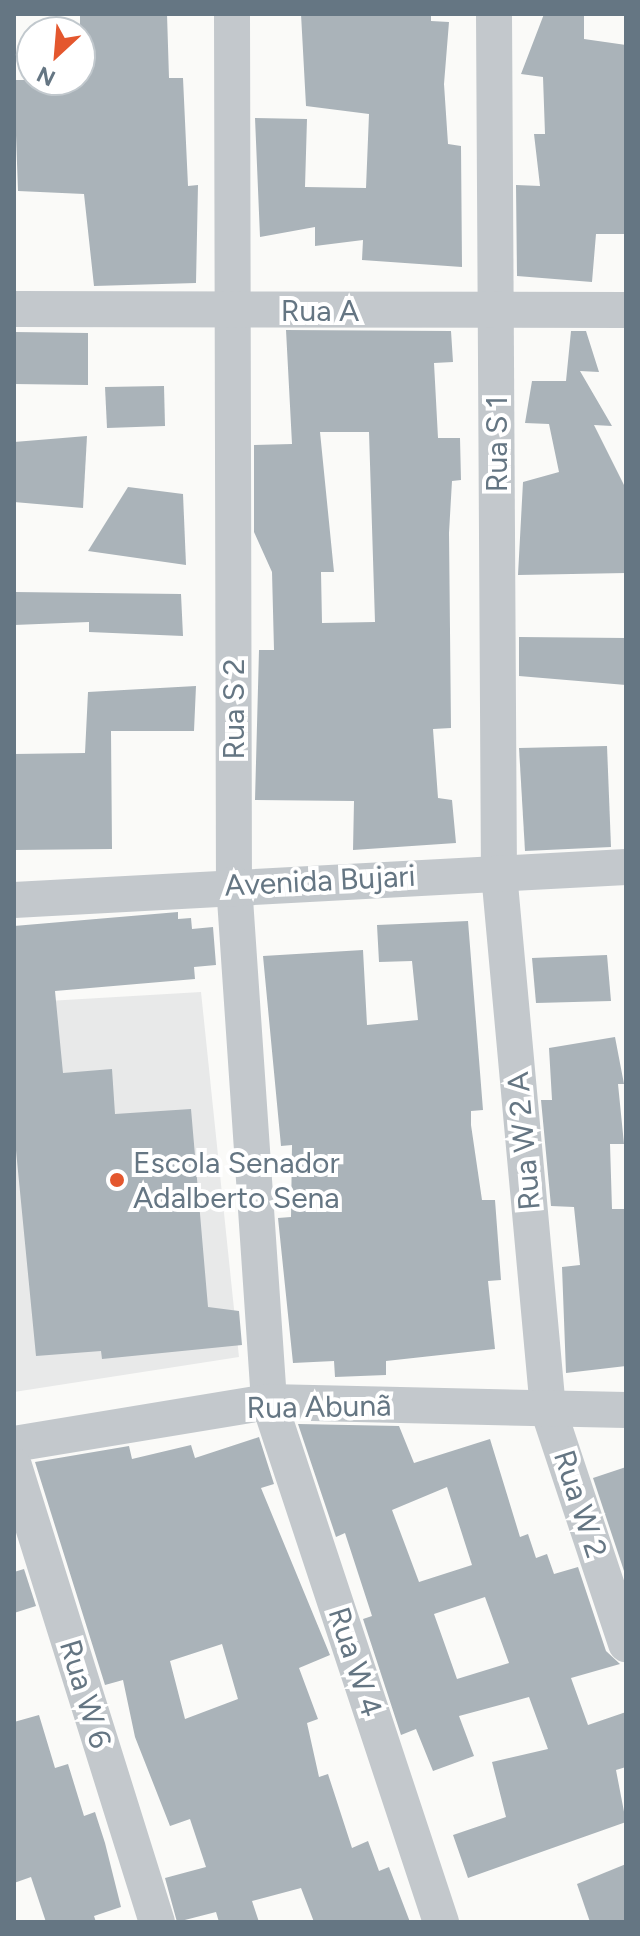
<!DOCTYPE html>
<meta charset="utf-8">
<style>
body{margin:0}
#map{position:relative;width:640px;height:1936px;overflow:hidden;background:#fafaf8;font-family:Figtree,sans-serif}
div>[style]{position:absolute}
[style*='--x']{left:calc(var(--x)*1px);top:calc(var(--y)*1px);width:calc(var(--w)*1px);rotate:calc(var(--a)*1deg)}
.built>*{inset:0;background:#e8e9e9}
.building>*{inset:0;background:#aab3b9}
.minor>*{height:36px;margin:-18px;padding:0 18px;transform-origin:18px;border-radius:18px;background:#c3c8cc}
.dots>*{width:22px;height:22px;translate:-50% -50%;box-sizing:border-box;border:4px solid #fff;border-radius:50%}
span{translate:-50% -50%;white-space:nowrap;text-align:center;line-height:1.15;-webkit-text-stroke:8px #fff;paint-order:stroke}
.street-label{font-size:30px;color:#657683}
.poi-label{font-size:30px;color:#657683}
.left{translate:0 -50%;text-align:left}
.frame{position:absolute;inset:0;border:16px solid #657683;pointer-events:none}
.north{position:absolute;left:16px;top:16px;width:80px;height:80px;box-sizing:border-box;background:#fff;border:2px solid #c1c8cd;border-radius:50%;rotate:206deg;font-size:22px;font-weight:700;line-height:32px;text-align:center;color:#657683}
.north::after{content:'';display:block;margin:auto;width:28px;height:36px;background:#e4572e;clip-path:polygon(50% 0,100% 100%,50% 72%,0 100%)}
</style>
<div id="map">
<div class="built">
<div style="clip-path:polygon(201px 992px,239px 1357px,14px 1392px,14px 1003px)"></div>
</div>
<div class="building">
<div style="clip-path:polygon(80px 14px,167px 14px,169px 78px,183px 78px,188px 186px,198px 185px,196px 283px,94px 286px,84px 194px,18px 191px,14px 80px,80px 80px)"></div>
<div style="clip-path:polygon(301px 14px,431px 14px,431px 21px,449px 22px,444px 84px,448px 144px,461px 146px,462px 267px,362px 260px,363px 240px,315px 246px,315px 227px,260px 237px,255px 118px,307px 119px,305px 187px,366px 188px,369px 114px,306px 106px)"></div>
<div style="clip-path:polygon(544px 14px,584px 14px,584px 39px,626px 45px,626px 234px,596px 234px,592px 282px,517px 276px,516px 185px,540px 186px,534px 134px,545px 134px,543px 77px,521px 74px)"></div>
<div style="clip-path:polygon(evenodd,286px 330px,451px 331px,453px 362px,434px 363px,438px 438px,460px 438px,461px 480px,452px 481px,449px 533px,451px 728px,433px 729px,438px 798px,452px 800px,456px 843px,353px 850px,354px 801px,255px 800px,259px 650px,274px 650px,272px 572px,254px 532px,254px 445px,292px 444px,286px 330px,320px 432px,369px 432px,375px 622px,322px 623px,321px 572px,334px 572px,320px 432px)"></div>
<div style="clip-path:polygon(571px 331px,586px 331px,599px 372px,580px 371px,612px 426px,594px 425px,626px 489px,626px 573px,518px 575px,523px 482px,559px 472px,549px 424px,525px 423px,532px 381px,566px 381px)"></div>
<div style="clip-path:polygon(14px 332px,88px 333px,88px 385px,14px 384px)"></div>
<div style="clip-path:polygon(164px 386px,165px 426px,107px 428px,105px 387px)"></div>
<div style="clip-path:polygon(87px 436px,83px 508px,14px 502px,14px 442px)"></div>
<div style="clip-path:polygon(128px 487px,183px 494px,186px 565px,88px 551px)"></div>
<div style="clip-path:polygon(14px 592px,181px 594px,183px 636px,89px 632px,89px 622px,14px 625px)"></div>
<div style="clip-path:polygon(519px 637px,626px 638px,626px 685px,519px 676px)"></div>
<div style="clip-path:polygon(196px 686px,194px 731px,111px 731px,112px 849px,14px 850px,14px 754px,85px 753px,88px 692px)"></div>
<div style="clip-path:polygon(607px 746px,611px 847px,525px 851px,519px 748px)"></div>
<div style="clip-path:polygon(178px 912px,178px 919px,191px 918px,192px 929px,213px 927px,216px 965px,194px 967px,195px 979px,55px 991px,63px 1073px,112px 1069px,115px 1114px,191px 1109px,208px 1307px,239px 1311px,242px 1345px,102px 1359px,101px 1351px,36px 1356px,14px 1130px,14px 926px)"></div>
<div style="clip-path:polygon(468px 921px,483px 1110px,471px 1111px,471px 1125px,482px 1200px,495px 1200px,501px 1280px,488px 1281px,495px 1349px,386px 1361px,386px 1375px,335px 1377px,334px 1361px,293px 1363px,278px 1218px,291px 1217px,292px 1145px,281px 1146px,263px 956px,363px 950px,367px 1025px,418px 1020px,412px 961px,379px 962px,377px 925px)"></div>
<div style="clip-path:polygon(607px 955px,611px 1001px,536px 1003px,532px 958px)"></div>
<div style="clip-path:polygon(615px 1037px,624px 1084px,618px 1084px,624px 1144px,610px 1144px,612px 1209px,626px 1209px,626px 1366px,566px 1373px,562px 1267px,580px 1265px,574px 1207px,551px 1206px,541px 1100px,552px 1100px,549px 1048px)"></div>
<div style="clip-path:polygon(evenodd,298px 1424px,399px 1426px,414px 1463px,490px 1439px,520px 1537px,528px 1534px,536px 1558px,547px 1554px,554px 1574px,578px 1567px,606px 1651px,620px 1664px,571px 1678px,588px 1725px,626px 1712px,626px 1767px,616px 1770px,626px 1822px,468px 1878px,453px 1835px,506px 1817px,492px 1762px,548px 1749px,529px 1697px,459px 1716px,474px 1756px,433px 1771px,416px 1729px,401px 1735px,363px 1619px,372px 1616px,345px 1533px,336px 1537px,298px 1424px,447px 1487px,472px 1565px,419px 1582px,392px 1510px,447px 1487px,298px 1424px,485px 1597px,509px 1663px,457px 1679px,434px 1614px,485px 1597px)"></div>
<div style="clip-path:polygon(evenodd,259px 1437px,274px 1484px,261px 1488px,330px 1655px,299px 1668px,318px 1719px,307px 1723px,319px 1777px,328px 1774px,352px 1848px,368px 1841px,379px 1871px,389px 1867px,410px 1922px,314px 1922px,301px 1888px,252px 1901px,259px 1922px,219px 1922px,216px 1912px,177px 1922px,165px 1878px,206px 1867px,190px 1819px,170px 1826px,135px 1737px,123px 1680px,105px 1685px,35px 1462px,129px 1446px,132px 1459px,191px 1445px,195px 1458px,259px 1437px,222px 1644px,238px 1699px,185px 1719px,170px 1661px,222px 1644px)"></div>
<div style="clip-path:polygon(626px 1467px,626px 1577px,593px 1478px)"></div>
<div style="clip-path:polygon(24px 1569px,36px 1606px,14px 1613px,14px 1572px)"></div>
<div style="clip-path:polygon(39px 1715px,55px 1768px,68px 1764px,84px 1816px,95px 1812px,105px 1843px,121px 1907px,94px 1916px,96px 1922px,46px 1922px,31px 1877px,14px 1883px,14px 1722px)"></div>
<div style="clip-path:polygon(626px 1864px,626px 1922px,590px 1922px,577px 1884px)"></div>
</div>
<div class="minor">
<div style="--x:232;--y:14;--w:870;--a:89.87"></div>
<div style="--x:234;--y:884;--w:519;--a:86.13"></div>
<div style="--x:269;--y:1402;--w:548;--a:71.7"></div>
<div style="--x:494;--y:14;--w:859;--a:89.67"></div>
<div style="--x:499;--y:873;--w:538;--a:84.78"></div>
<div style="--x:548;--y:1409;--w:248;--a:71.6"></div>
<div style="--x:14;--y:309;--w:612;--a:0.09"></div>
<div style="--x:14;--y:900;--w:613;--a:-3.09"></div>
<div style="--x:14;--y:1444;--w:258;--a:-9.4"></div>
<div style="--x:269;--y:1402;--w:357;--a:1.3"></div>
<div style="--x:14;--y:1466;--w:478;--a:72.6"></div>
</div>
<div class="dots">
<div style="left:117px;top:1180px;background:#e4572e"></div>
</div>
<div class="street-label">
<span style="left:320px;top:311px">Rua A</span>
<span style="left:497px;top:444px;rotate:-90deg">Rua S 1</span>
<span style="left:234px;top:709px;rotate:-90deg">Rua S 2</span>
<span style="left:320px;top:881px;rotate:-3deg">Avenida Bujari</span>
<span style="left:524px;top:1141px;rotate:-95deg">Rua W 2 A</span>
<span style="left:319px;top:1407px;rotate:-1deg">Rua Abunã</span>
<span style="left:580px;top:1504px;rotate:72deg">Rua W 2</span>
<span style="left:355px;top:1662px;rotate:72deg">Rua W 4</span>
<span style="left:85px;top:1694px;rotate:73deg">Rua W 6</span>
</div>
<div class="poi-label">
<span class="left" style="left:133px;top:1180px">Escola Senador<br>Adalberto Sena</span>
</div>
<div class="frame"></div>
<div class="north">N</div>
</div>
